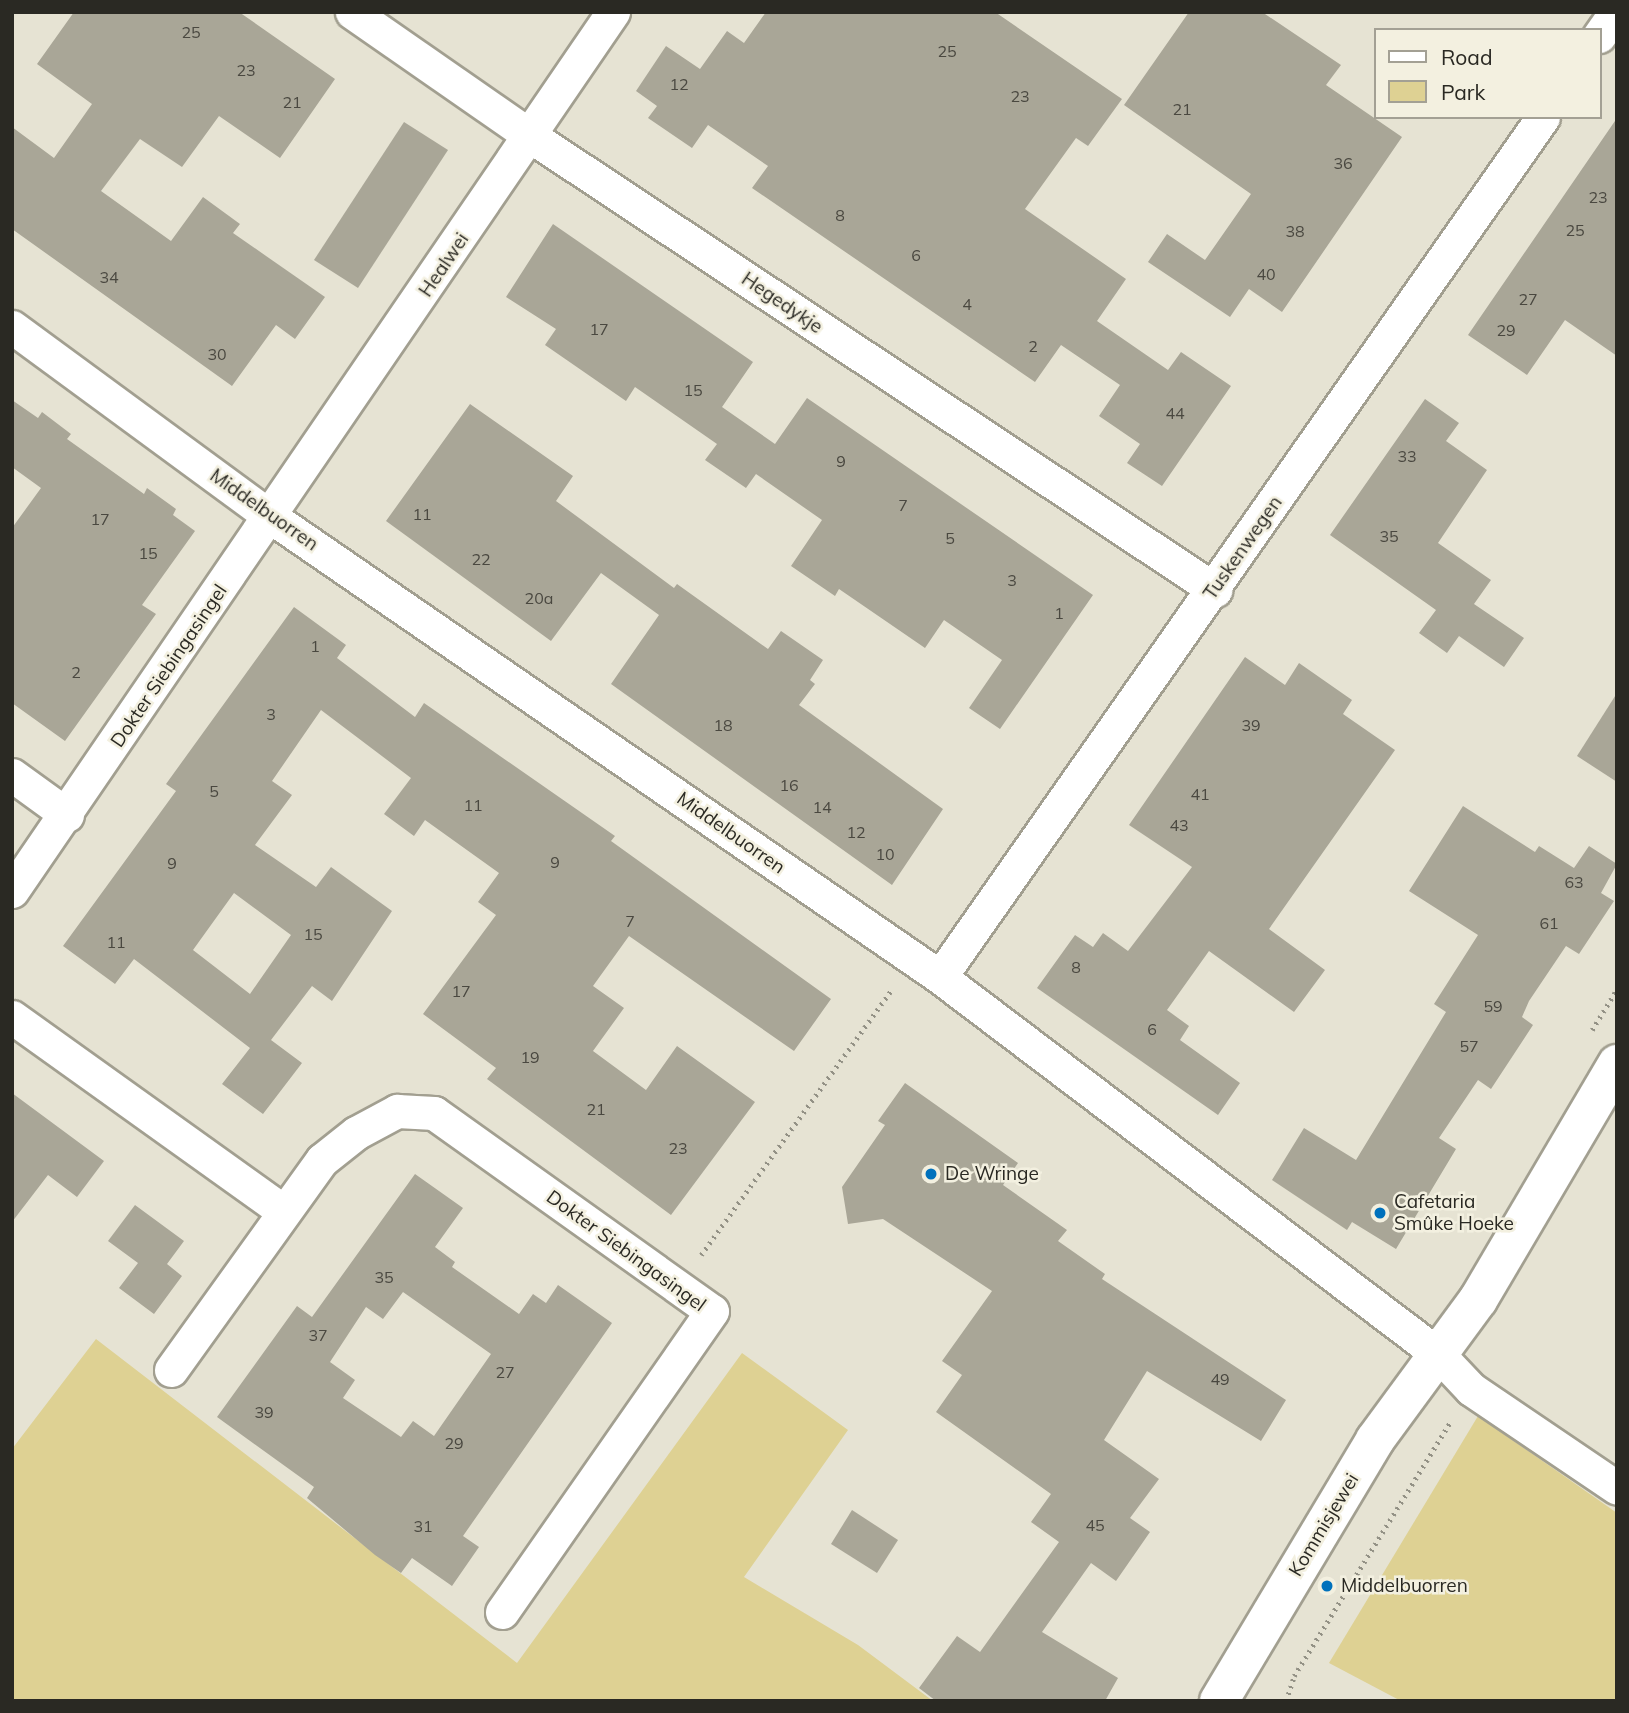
<!DOCTYPE html>
<meta charset="utf-8">
<style>
body{margin:0}
#map{position:relative;width:1629px;height:1713px;overflow:hidden;background:#e6e3d3;font-family:Mulish,sans-serif}
div>[style]{position:absolute}
[style*='--x']{left:calc(var(--x)*1px);top:calc(var(--y)*1px);width:calc(var(--w)*1px);rotate:calc(var(--a)*1deg)}
.green>*{inset:0;background:#ded193}
.building>*{inset:0;background:#a9a697}
.path>*{height:4.5px;margin-top:-2.25px;transform-origin:0;background:repeating-linear-gradient(90deg,#939185 0 2px,transparent 0 7px)}
.roads{filter:drop-shadow(2px 0 #a29f90) drop-shadow(-2px 0 #a29f90) drop-shadow(0 2px #a29f90) drop-shadow(0 -2px #a29f90)}
.minor>*{height:33px;margin:-16.5px;padding:0 16.5px;transform-origin:16.5px;border-radius:16.5px;background:#fff}
.tertiary>*{height:38px;margin:-19px;padding:0 19px;transform-origin:19px;border-radius:19px;background:#fff}
.dots>*{width:19px;height:19px;translate:-50% -50%;box-sizing:border-box;border:4px solid #f3f0e0;border-radius:50%}
span{translate:-50% -50%;white-space:nowrap;text-align:center;line-height:1.15;-webkit-text-stroke:5px #f3f0e0;paint-order:stroke}
.number-label{font-size:16px;color:#4a4840}
.number-label span{-webkit-text-stroke-width:0}
.street-label{font-size:19px;color:#2a2923}
.poi-label{font-size:19px;color:#2a2923}
.left{translate:0 -50%;text-align:left}
.frame{position:absolute;inset:0;border:14px solid #2a2923;pointer-events:none}
.legend{position:absolute;left:1374px;top:28px;width:228px;height:91px;box-sizing:border-box;background:#f3f0e0;border:2px solid #a3a094;margin:0;padding:9px 12px;list-style:none;font-size:21px;color:#2a2923}
.legend li{display:flex;align-items:center;gap:14px;height:35px}
.legend b{width:35px;border:2px solid #a3a094}
</style>
<div id="map">
<div class="green">
<div style="clip-path:polygon(96px 1339px,517px 1663px,742px 1353px,848px 1430px,744px 1577px,858px 1645px,933px 1701px,12px 1701px,12px 1449px)"></div>
<div style="clip-path:polygon(1478px 1416px,1617px 1513px,1617px 1701px,1401px 1701px,1329px 1663px)"></div>
</div>
<div class="building">
<div style="clip-path:polygon(74px 12px,239px 12px,335px 79px,280px 158px,219px 116px,182px 167px,140px 139px,101px 191px,171px 241px,203px 197px,240px 224px,233px 233px,325px 297px,295px 339px,276px 325px,232px 386px,12px 229px,12px 127px,54px 158px,92px 104px,37px 64px)"></div>
<div style="clip-path:polygon(766px 12px,995px 12px,1122px 99px,1088px 146px,1076px 138px,1025px 209px,1126px 279px,1097px 321px,1168px 370px,1181px 352px,1231px 386px,1162px 486px,1127px 463px,1140px 444px,1099px 416px,1120px 385px,1061px 345px,1035px 382px,752px 188px,768px 166px,708px 125px,692px 148px,648px 118px,657px 106px,636px 91px,666px 46px,700px 69px,727px 31px,744px 43px)"></div>
<div style="clip-path:polygon(1189px 12px,1262px 12px,1341px 65px,1326px 85px,1402px 137px,1282px 312px,1249px 289px,1230px 317px,1148px 262px,1167px 234px,1205px 260px,1251px 194px,1124px 105px)"></div>
<div style="clip-path:polygon(1617px 118px,1617px 356px,1565px 320px,1527px 375px,1468px 335px)"></div>
<div style="clip-path:polygon(404px 122px,448px 150px,358px 288px,314px 260px)"></div>
<div style="clip-path:polygon(553px 224px,753px 362px,722px 407px,775px 444px,807px 398px,1093px 595px,1000px 729px,969px 708px,1002px 660px,944px 620px,925px 648px,839px 589px,835px 596px,791px 566px,822px 520px,756px 474px,746px 488px,705px 460px,717px 444px,635px 387px,626px 401px,545px 345px,556px 329px,506px 297px)"></div>
<div style="clip-path:polygon(1425px 399px,1459px 423px,1446px 441px,1487px 470px,1438px 543px,1491px 580px,1474px 604px,1524px 638px,1504px 667px,1459px 636px,1447px 653px,1419px 633px,1436px 610px,1330px 535px)"></div>
<div style="clip-path:polygon(12px 400px,38px 418px,42px 412px,71px 434px,67px 439px,144px 494px,147px 488px,176px 509px,173px 515px,195px 531px,142px 605px,156px 614px,65px 741px,12px 703px,12px 528px,41px 488px,12px 467px)"></div>
<div style="clip-path:polygon(470px 404px,573px 476px,556px 501px,674px 588px,677px 584px,768px 649px,781px 631px,823px 660px,810px 680px,815px 684px,799px 705px,943px 809px,892px 885px,611px 684px,659px 615px,601px 573px,551px 641px,386px 521px)"></div>
<div style="clip-path:polygon(evenodd,294px 607px,346px 645px,337px 658px,415px 717px,424px 703px,615px 836px,611px 841px,831px 999px,794px 1051px,629px 936px,593px 986px,624px 1008px,593px 1051px,646px 1090px,677px 1046px,755px 1102px,671px 1215px,487px 1079px,496px 1068px,423px 1014px,496px 915px,478px 902px,499px 873px,425px 820px,414px 836px,384px 814px,411px 778px,321px 710px,272px 781px,292px 795px,255px 845px,316px 887px,331px 867px,392px 911px,332px 1001px,312px 986px,271px 1040px,302px 1063px,263px 1114px,222px 1084px,250px 1048px,134px 959px,115px 984px,63px 946px,176px 791px,166px 784px,294px 607px,234px 893px,291px 935px,250px 994px,193px 950px,234px 893px)"></div>
<div style="clip-path:polygon(1245px 657px,1285px 685px,1299px 663px,1352px 700px,1343px 714px,1395px 750px,1269px 929px,1325px 970px,1294px 1012px,1209px 951px,1167px 1010px,1189px 1026px,1180px 1040px,1240px 1083px,1218px 1115px,1037px 988px,1075px 935px,1093px 947px,1103px 933px,1128px 951px,1192px 867px,1129px 825px)"></div>
<div style="clip-path:polygon(1617px 693px,1617px 782px,1577px 756px)"></div>
<div style="clip-path:polygon(1463px 806px,1535px 852px,1539px 846px,1574px 868px,1589px 846px,1617px 864px,1601px 893px,1614px 901px,1579px 954px,1566px 946px,1529px 1001px,1522px 1017px,1533px 1025px,1491px 1089px,1478px 1080px,1439px 1138px,1456px 1149px,1396px 1249px,1352px 1222px,1347px 1230px,1272px 1180px,1304px 1128px,1356px 1160px,1446px 1012px,1434px 1004px,1478px 935px,1409px 891px)"></div>
<div style="clip-path:polygon(905px 1083px,1018px 1163px,1003px 1185px,1067px 1230px,1058px 1241px,1105px 1274px,1102px 1279px,1286px 1400px,1261px 1441px,1147px 1371px,1104px 1440px,1159px 1479px,1130px 1518px,1150px 1532px,1116px 1581px,1091px 1563px,1042px 1632px,1118px 1678px,1105px 1701px,936px 1701px,919px 1688px,957px 1636px,980px 1652px,1059px 1542px,1031px 1522px,1051px 1494px,936px 1412px,962px 1375px,942px 1361px,992px 1291px,883px 1219px,848px 1224px,842px 1187px,885px 1125px,878px 1121px)"></div>
<div style="clip-path:polygon(12px 1093px,104px 1161px,77px 1197px,48px 1175px,12px 1222px)"></div>
<div style="clip-path:polygon(evenodd,415px 1174px,463px 1208px,435px 1247px,455px 1262px,452px 1267px,519px 1314px,533px 1294px,546px 1303px,558px 1285px,612px 1323px,463px 1536px,479px 1547px,452px 1586px,412px 1558px,401px 1573px,375px 1555px,307px 1498px,314px 1487px,217px 1417px,297px 1306px,312px 1317px,415px 1174px,403px 1292px,491px 1354px,434px 1436px,413px 1421px,401px 1437px,343px 1398px,355px 1380px,330px 1362px,366px 1307px,383px 1319px,403px 1292px)"></div>
<div style="clip-path:polygon(135px 1205px,184px 1241px,167px 1264px,182px 1276px,154px 1314px,119px 1288px,138px 1263px,108px 1241px)"></div>
<div style="clip-path:polygon(852px 1510px,898px 1540px,877px 1573px,831px 1544px)"></div>
</div>
<div class="path">
<div style="--x:1592;--y:1030;--w:48;--a:-58.6"></div>
<div style="--x:701;--y:1255;--w:327;--a:-54.3"></div>
<div style="--x:1286;--y:1701;--w:26;--a:-72"></div>
<div style="--x:1294;--y:1676;--w:298;--a:-58.4"></div>
</div>
<div class="roads">
<div class="minor">
<div style="--x:352;--y:12;--w:219;--a:34.8"></div>
<div style="--x:532;--y:137;--w:820;--a:33.55"></div>
<div style="--x:1599;--y:36;--w:29;--a:-55"></div>
<div style="--x:12;--y:327;--w:321;--a:36.3"></div>
<div style="--x:271;--y:517;--w:812;--a:34.51"></div>
<div style="--x:940;--y:977;--w:625;--a:37.13"></div>
<div style="--x:1438;--y:1354;--w:48;--a:46.7"></div>
<div style="--x:1471;--y:1389;--w:176;--a:34.1"></div>
<div style="--x:12;--y:775;--w:68;--a:36"></div>
<div style="--x:12;--y:891;--w:1065;--a:-55.64"></div>
<div style="--x:940;--y:977;--w:1050;--a:-54.96"></div>
<div style="--x:12;--y:1017;--w:333;--a:35.6"></div>
<div style="--x:171;--y:1370;--w:259;--a:-54.3"></div>
<div style="--x:322;--y:1160;--w:43;--a:-38.5"></div>
<div style="--x:356;--y:1133;--w:47;--a:-28.2"></div>
<div style="--x:397;--y:1111;--w:37;--a:3"></div>
<div style="--x:434;--y:1113;--w:341;--a:35.5"></div>
<div style="--x:712;--y:1311;--w:367;--a:124.9"></div>
</div>
<div class="tertiary">
<div style="--x:1219;--y:1701;--w:304;--a:-59.1"></div>
<div style="--x:1375;--y:1440;--w:174;--a:-53.7"></div>
<div style="--x:1478;--y:1300;--w:274;--a:-59.5"></div>
</div>
</div>
<div class="dots">
<div style="left:931px;top:1174px;background:#0071bc"></div>
<div style="left:1380px;top:1213px;background:#0071bc"></div>
<div style="left:1327px;top:1586px;background:#0071bc"></div>
</div>
<div class="number-label">
<span style="left:191px;top:32px">25</span>
<span style="left:947px;top:51px">25</span>
<span style="left:246px;top:70px">23</span>
<span style="left:679px;top:84px">12</span>
<span style="left:1020px;top:96px">23</span>
<span style="left:292px;top:102px">21</span>
<span style="left:1182px;top:109px">21</span>
<span style="left:1343px;top:163px">36</span>
<span style="left:1598px;top:197px">23</span>
<span style="left:840px;top:215px">8</span>
<span style="left:1575px;top:230px">25</span>
<span style="left:1295px;top:231px">38</span>
<span style="left:916px;top:255px">6</span>
<span style="left:1266px;top:274px">40</span>
<span style="left:109px;top:277px">34</span>
<span style="left:1528px;top:299px">27</span>
<span style="left:967px;top:304px">4</span>
<span style="left:599px;top:329px">17</span>
<span style="left:1506px;top:330px">29</span>
<span style="left:1033px;top:346px">2</span>
<span style="left:217px;top:354px">30</span>
<span style="left:693px;top:390px">15</span>
<span style="left:1175px;top:413px">44</span>
<span style="left:1407px;top:456px">33</span>
<span style="left:841px;top:461px">9</span>
<span style="left:903px;top:505px">7</span>
<span style="left:422px;top:514px">11</span>
<span style="left:100px;top:519px">17</span>
<span style="left:1389px;top:536px">35</span>
<span style="left:950px;top:538px">5</span>
<span style="left:148px;top:553px">15</span>
<span style="left:481px;top:559px">22</span>
<span style="left:1012px;top:580px">3</span>
<span style="left:539px;top:598px">20a</span>
<span style="left:1059px;top:613px">1</span>
<span style="left:315px;top:646px">1</span>
<span style="left:76px;top:672px">2</span>
<span style="left:271px;top:714px">3</span>
<span style="left:723px;top:725px">18</span>
<span style="left:1251px;top:725px">39</span>
<span style="left:789px;top:785px">16</span>
<span style="left:214px;top:791px">5</span>
<span style="left:1200px;top:794px">41</span>
<span style="left:473px;top:805px">11</span>
<span style="left:822px;top:807px">14</span>
<span style="left:1179px;top:825px">43</span>
<span style="left:856px;top:832px">12</span>
<span style="left:885px;top:854px">10</span>
<span style="left:555px;top:862px">9</span>
<span style="left:172px;top:863px">9</span>
<span style="left:1574px;top:882px">63</span>
<span style="left:630px;top:921px">7</span>
<span style="left:1549px;top:923px">61</span>
<span style="left:313px;top:934px">15</span>
<span style="left:116px;top:942px">11</span>
<span style="left:1076px;top:967px">8</span>
<span style="left:461px;top:991px">17</span>
<span style="left:1493px;top:1006px">59</span>
<span style="left:1152px;top:1029px">6</span>
<span style="left:1469px;top:1046px">57</span>
<span style="left:530px;top:1057px">19</span>
<span style="left:596px;top:1109px">21</span>
<span style="left:678px;top:1148px">23</span>
<span style="left:384px;top:1277px">35</span>
<span style="left:318px;top:1335px">37</span>
<span style="left:505px;top:1372px">27</span>
<span style="left:1220px;top:1379px">49</span>
<span style="left:264px;top:1412px">39</span>
<span style="left:454px;top:1443px">29</span>
<span style="left:1095px;top:1525px">45</span>
<span style="left:423px;top:1526px">31</span>
</div>
<div class="street-label">
<span style="left:444px;top:265px;rotate:-56deg">Healwei</span>
<span style="left:782px;top:303px;rotate:34deg">Hegedykje</span>
<span style="left:264px;top:510px;rotate:35deg">Middelbuorren</span>
<span style="left:1243px;top:548px;rotate:-55deg">Tuskenwegen</span>
<span style="left:169px;top:666px;rotate:-56deg">Dokter Siebingasingel</span>
<span style="left:731px;top:833px;rotate:35deg">Middelbuorren</span>
<span style="left:626px;top:1251px;rotate:36deg">Dokter Siebingasingel</span>
<span style="left:1324px;top:1525px;rotate:-59deg">Kommisjewei</span>
</div>
<div class="poi-label">
<span class="left" style="left:945px;top:1174px">De Wringe</span>
<span class="left" style="left:1394px;top:1213px">Cafetaria<br>Smûke Hoeke</span>
<span class="left" style="left:1341px;top:1586px">Middelbuorren</span>
</div>
<div class="frame"></div>
<ul class="legend">
<li><b style="height:9px;background:#fff"></b>Road</li>
<li><b style="height:19px;background:#ded193"></b>Park</li>
</ul>
</div>
